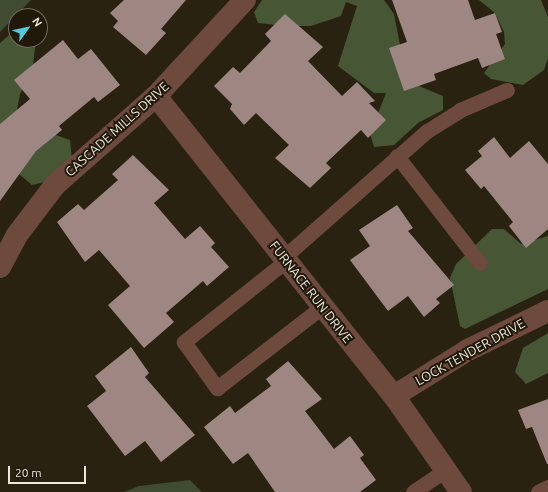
<!DOCTYPE html>
<style>
body{margin:0}
#map{position:relative;width:548px;height:492px;overflow:hidden;background:#292211;font-family:Ubuntu,sans-serif}
div>[style]{position:absolute}
[style*='--x']{left:calc(var(--x)*1px);top:calc(var(--y)*1px);width:calc(var(--w)*1px);rotate:calc(var(--a)*1deg)}
.green>*{inset:0;background:#3f4c31}
.forest>*{inset:0;background:#475735}
.building>*{inset:0;background:#9e8682}
.lane>*{height:15px;margin:-7.5px;padding:0 7.5px;transform-origin:7.5px;border-radius:7.5px;background:#6d4a3d}
.street>*{height:22px;margin:-11px;padding:0 11px;transform-origin:11px;border-radius:11px;background:#6d4a3d}
span{translate:-50% -50%;white-space:nowrap;text-align:center;line-height:1.15;-webkit-text-stroke:4px #201808;paint-order:stroke}
.street-label{font-size:13px;color:#ede8de}
.north{position:absolute;left:8px;top:8px;width:40px;height:40px;box-sizing:border-box;background:#201808;border:1px solid #726b5e;border-radius:50%;rotate:57deg;font-size:11px;font-weight:700;line-height:16px;text-align:center;color:#ede8de}
.north::after{content:'';display:block;margin:auto;width:14px;height:18px;background:#53cadc;clip-path:polygon(50% 0,100% 100%,50% 72%,0 100%)}
.scale{position:absolute;left:8px;top:466px;width:78px;height:18px;box-sizing:border-box;border:2px solid #ede8de;border-top:0;padding-left:5px;font-size:12px;line-height:14px;white-space:nowrap;color:#ede8de;-webkit-text-stroke:3px #201808;paint-order:stroke}
</style>
<div id="map">
<div class="green">
<div style="clip-path:polygon(0 0,31px 0,0 32px)"></div>
<div style="clip-path:polygon(190px 480px,202px 492px,124px 492px,139px 486px)"></div>
</div>
<div class="forest">
<div style="clip-path:polygon(262px 0,384px 0,394px 14px,406px 76px,419px 86px,443px 96px,443px 110px,418px 123px,394px 145px,374px 147px,368px 127px,377px 116px,386px 93px,374px 93px,338px 66px,357px 6px,346px 2px,341px 16px,311px 26px,286px 26px,258px 23px,254px 12px)"></div>
<div style="clip-path:polygon(479px 0,541px 0,548px 17px,548px 58px,544px 70px,523px 85px,491px 79px,484px 73px,505px 44px,504px 32px,495px 13px)"></div>
<div style="clip-path:polygon(16px 29px,16px 40px,36px 40px,32px 74px,20px 94px,17px 110px,50px 133px,70px 140px,72px 159px,48px 181px,32px 185px,0 158px,0 43px)"></div>
<div style="clip-path:polygon(492px 229px,504px 229px,521px 244px,548px 236px,548px 289px,465px 329px,460px 326px,450px 278px,456px 264px)"></div>
<div style="clip-path:polygon(548px 333px,548px 373px,526px 384px,515px 372px,523px 348px)"></div>
</div>
<div class="building">
<div style="clip-path:polygon(124px 0,186px 0,161px 29px,166px 33px,146px 55px,113px 27px,118px 21px,110px 13px)"></div>
<div style="clip-path:polygon(392px 0,468px 0,475px 20px,495px 13px,502px 32px,496px 34px,505px 59px,482px 68px,478px 58px,434px 74px,436px 80px,404px 91px,389px 48px,407px 42px)"></div>
<div style="clip-path:polygon(285px 14px,323px 47px,308px 61px,342px 96px,357px 82px,375px 101px,369px 103px,386px 120px,368px 138px,361px 130px,326px 163px,331px 168px,310px 188px,275px 158px,289px 145px,256px 113px,244px 125px,230px 109px,232px 104px,214px 86px,233px 67px,240px 73px,271px 41px,265px 34px)"></div>
<div style="clip-path:polygon(63px 40px,78px 59px,91px 49px,120px 85px,98px 102px,94px 97px,59px 126px,62px 130px,36px 151px,0 201px,0 124px,30px 99px,14px 80px)"></div>
<div style="clip-path:polygon(494px 137px,510px 158px,529px 141px,548px 164px,548px 229px,526px 248px,509px 226px,513px 222px,484px 186px,481px 189px,465px 170px,482px 156px,478px 151px)"></div>
<div style="clip-path:polygon(133px 155px,169px 190px,154px 203px,185px 239px,200px 226px,215px 243px,211px 247px,229px 267px,207px 286px,203px 281px,166px 313px,174px 322px,144px 348px,108px 305px,130px 286px,99px 250px,85px 262px,57px 222px,78px 204px,84px 210px,118px 180px,112px 174px)"></div>
<div style="clip-path:polygon(397px 205px,413px 228px,408px 231px,454px 285px,436px 299px,440px 303px,424px 317px,408px 296px,388px 311px,350px 260px,370px 246px,359px 230px)"></div>
<div style="clip-path:polygon(131px 347px,149px 373px,145px 377px,195px 435px,161px 462px,145px 441px,125px 456px,87px 406px,106px 391px,95px 376px)"></div>
<div style="clip-path:polygon(288px 361px,322px 399px,305px 411px,334px 449px,350px 436px,364px 455px,360px 458px,376px 480px,360px 492px,275px 492px,248px 453px,233px 464px,204px 427px,230px 406px,235px 413px,271px 386px,266px 379px)"></div>
<div style="clip-path:polygon(548px 399px,548px 464px,547px 464px,532px 427px,526px 429px,518px 410px)"></div>
</div>
<div class="lane">
<div style="--x:397;--y:156;--w:135;--a:52.2"></div>
<div style="--x:284;--y:257;--w:191;--a:-41.4"></div>
<div style="--x:427;--y:131;--w:39;--a:-32"></div>
<div style="--x:460;--y:110;--w:51;--a:-23.1"></div>
<div style="--x:287;--y:260;--w:132;--a:141.5"></div>
<div style="--x:184;--y:342;--w:57;--a:54.3"></div>
<div style="--x:217;--y:388;--w:134;--a:-37.7"></div>
<div style="--x:413;--y:492;--w:41;--a:-34.1"></div>
<div style="--x:538;--y:492;--w:11;--a:-27"></div>
</div>
<div class="street">
<div style="--x:156;--y:96;--w:383;--a:51.6"></div>
<div style="--x:394;--y:396;--w:117;--a:55.1"></div>
<div style="--x:0;--y:267;--w:36;--a:-62"></div>
<div style="--x:17;--y:235;--w:63;--a:-52.8"></div>
<div style="--x:55;--y:185;--w:135;--a:-41.4"></div>
<div style="--x:156;--y:96;--w:131;--a:-47.2"></div>
<div style="--x:394;--y:396;--w:87;--a:-31.9"></div>
<div style="--x:468;--y:350;--w:89;--a:-26"></div>
</div>
<div class="street-label">
<span style="left:117px;top:129px;rotate:-42deg">CASCADE MILLS DRIVE</span>
<span style="left:311px;top:292px;rotate:52deg">FURNACE RUN DRIVE</span>
<span style="left:470px;top:352px;rotate:-29deg">LOCK TENDER DRIVE</span>
</div>
<div class="north">N</div>
<div class="scale">20 m</div>
</div>
